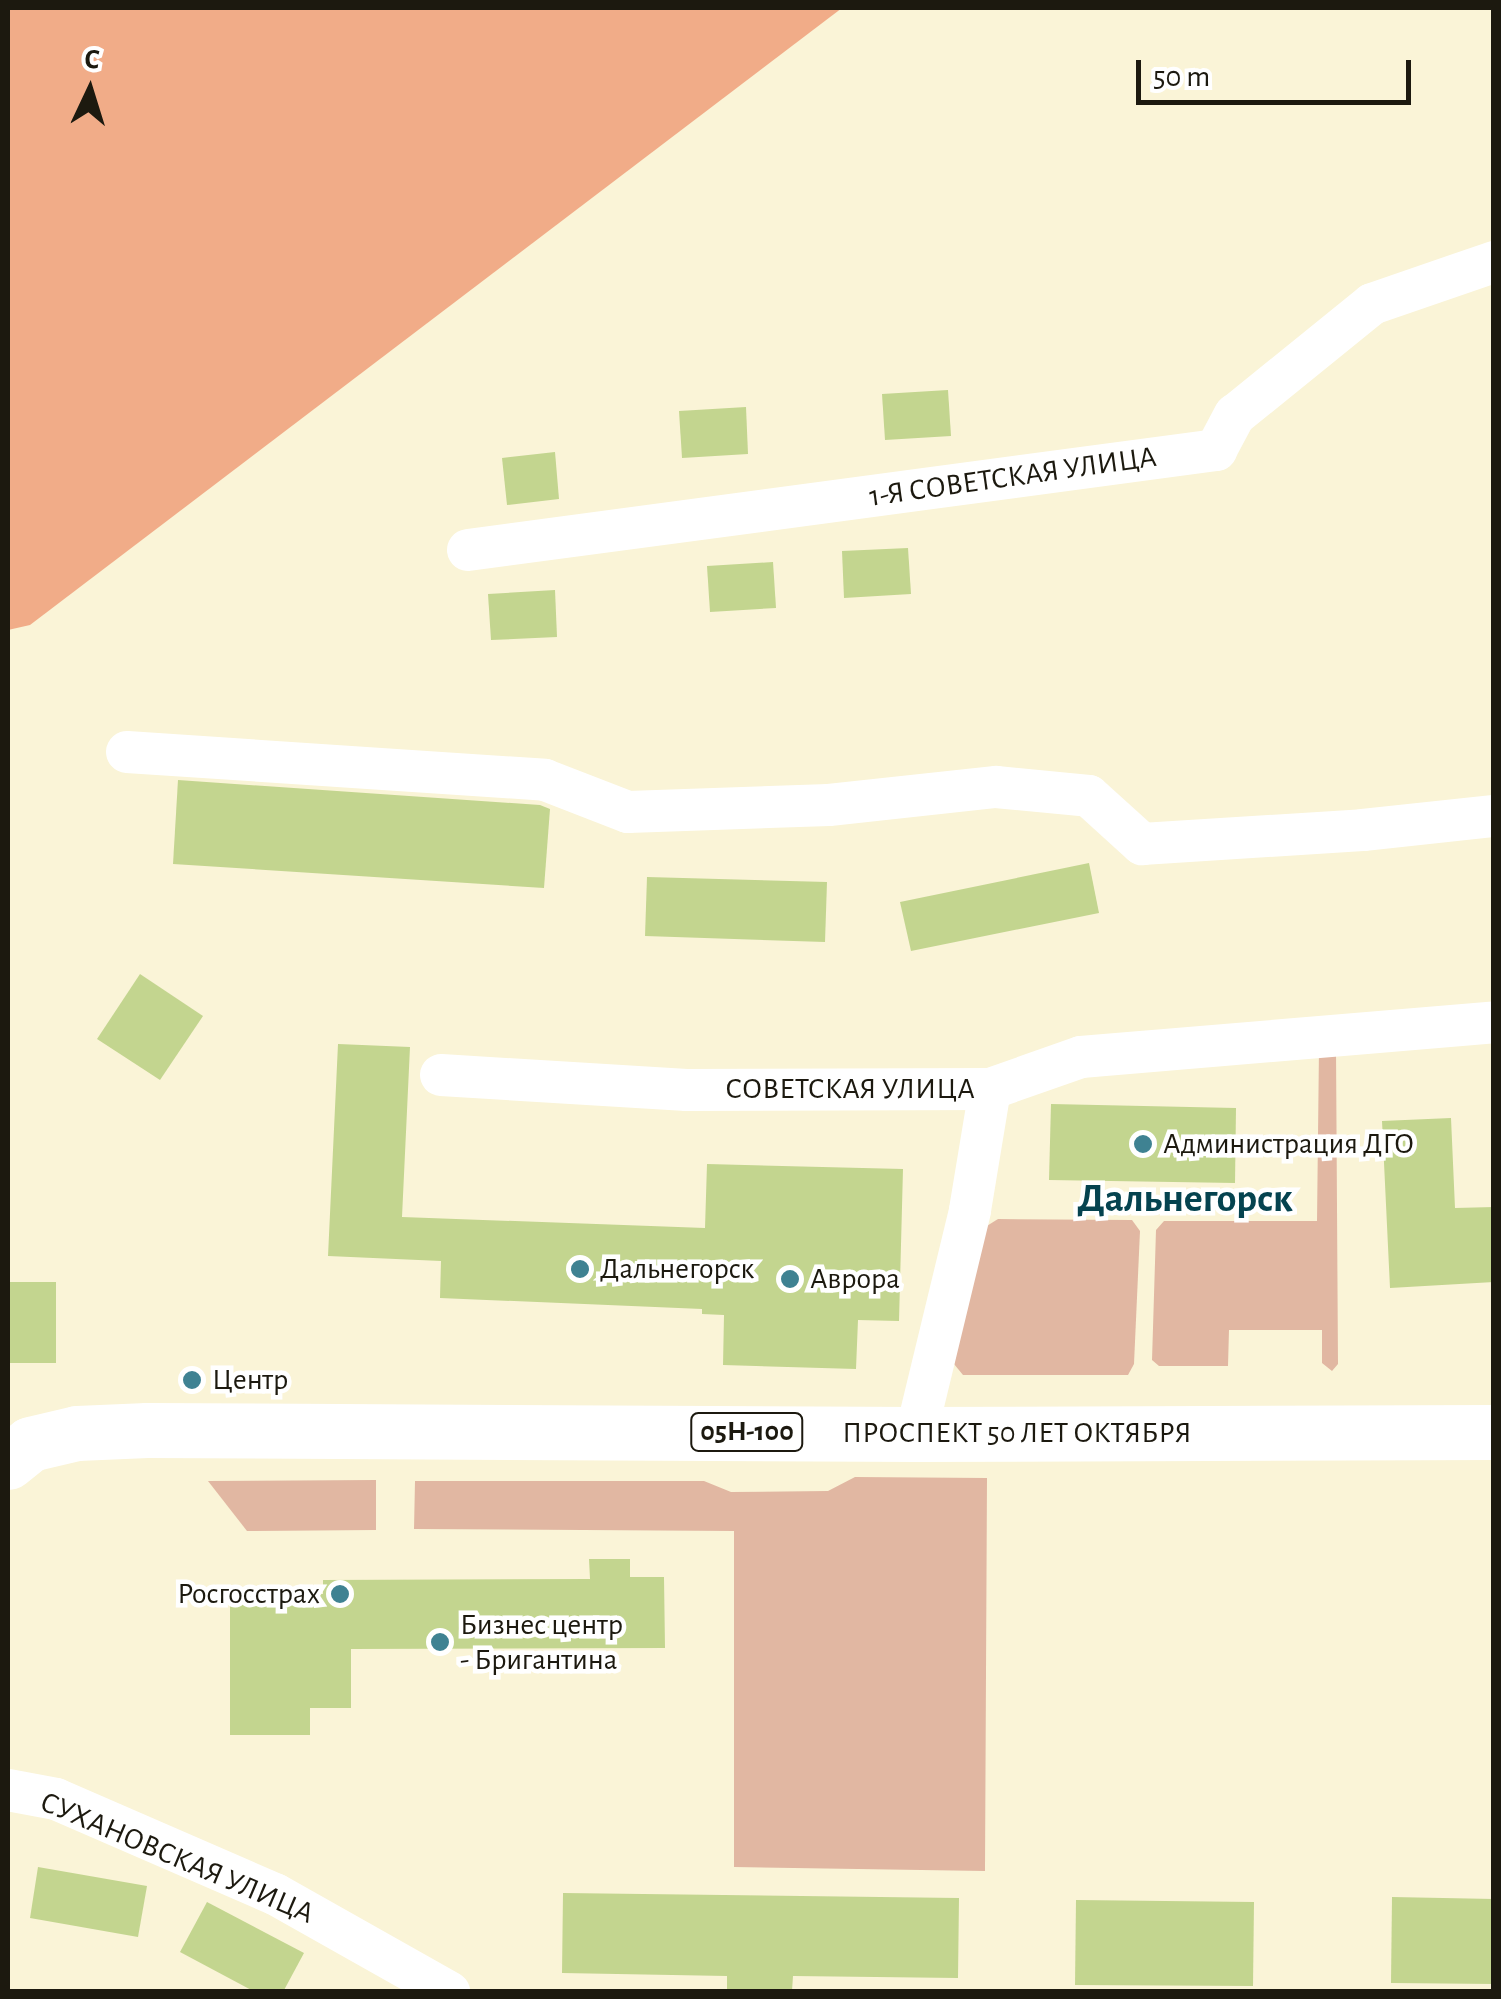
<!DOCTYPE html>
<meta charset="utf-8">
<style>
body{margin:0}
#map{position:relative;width:1501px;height:1999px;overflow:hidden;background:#faf4d7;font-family:"Alegreya Sans",sans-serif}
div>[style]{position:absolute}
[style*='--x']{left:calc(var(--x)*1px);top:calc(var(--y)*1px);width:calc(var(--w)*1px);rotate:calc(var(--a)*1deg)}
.green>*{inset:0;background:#e1b7a2}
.forest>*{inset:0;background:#f1ac88}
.building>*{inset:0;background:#c3d58f}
.minor>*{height:42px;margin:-21px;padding:0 21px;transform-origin:21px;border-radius:21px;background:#fff}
.primary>*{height:55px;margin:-27.5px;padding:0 27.5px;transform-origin:27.5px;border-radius:27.5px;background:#fff}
.dots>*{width:28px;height:28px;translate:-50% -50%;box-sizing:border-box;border:5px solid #fff;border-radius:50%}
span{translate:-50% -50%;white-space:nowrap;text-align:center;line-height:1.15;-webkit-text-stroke:9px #fff;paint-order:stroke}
.shield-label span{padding:2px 8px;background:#fff;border:2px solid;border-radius:8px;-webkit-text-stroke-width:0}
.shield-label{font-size:28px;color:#1c190f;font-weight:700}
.street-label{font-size:30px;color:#1c190f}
.poi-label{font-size:30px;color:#1c190f}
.left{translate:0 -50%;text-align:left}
.right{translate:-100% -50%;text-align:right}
.district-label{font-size:40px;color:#05434f;font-weight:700}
.frame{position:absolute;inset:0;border:10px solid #1c190f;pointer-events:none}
.north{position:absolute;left:40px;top:40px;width:100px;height:100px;-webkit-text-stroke:8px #fff;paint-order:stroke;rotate:4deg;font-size:28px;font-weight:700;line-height:40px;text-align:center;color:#1c190f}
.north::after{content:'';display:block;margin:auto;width:35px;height:45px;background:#1c190f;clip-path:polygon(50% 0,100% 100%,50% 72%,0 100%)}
.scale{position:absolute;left:1136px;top:60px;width:275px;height:45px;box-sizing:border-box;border:5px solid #1c190f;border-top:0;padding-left:12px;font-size:30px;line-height:35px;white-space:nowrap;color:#1c190f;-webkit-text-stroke:8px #fff;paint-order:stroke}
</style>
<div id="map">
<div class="green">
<div style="clip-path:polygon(1319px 1048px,1336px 1048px,1338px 1364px,1332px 1371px,1322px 1363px,1322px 1330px,1229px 1330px,1228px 1366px,1159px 1366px,1152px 1360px,1156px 1230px,1164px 1221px,1317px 1221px)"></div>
<div style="clip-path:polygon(998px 1219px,1132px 1220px,1140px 1231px,1134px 1364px,1128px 1375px,963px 1375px,954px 1364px,982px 1229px)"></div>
<div style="clip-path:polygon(855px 1477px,987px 1478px,985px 1871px,734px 1867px,734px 1531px,414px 1529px,415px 1481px,704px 1481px,731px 1492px,828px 1491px)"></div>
<div style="clip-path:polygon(376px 1480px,376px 1530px,247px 1531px,208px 1481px)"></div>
</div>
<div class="forest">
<div style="clip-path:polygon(8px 8px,842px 8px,30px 625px,8px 630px)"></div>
</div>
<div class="building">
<div style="clip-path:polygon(948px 390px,951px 436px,885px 440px,882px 394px)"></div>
<div style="clip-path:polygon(746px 407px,748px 454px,682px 458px,679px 411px)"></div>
<div style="clip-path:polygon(555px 452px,559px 499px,507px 505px,502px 458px)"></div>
<div style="clip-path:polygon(908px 548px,911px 594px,844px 598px,842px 551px)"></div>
<div style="clip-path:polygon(773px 562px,776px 608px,710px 612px,707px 566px)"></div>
<div style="clip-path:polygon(555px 590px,557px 637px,491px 640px,488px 594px)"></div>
<div style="clip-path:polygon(178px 780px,540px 805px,550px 809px,544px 888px,173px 864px)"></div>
<div style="clip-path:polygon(1089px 863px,1099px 913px,911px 951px,900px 902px)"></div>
<div style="clip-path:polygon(647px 877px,827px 882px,825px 942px,645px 936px)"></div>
<div style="clip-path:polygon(140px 974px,203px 1016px,160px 1080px,97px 1039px)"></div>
<div style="clip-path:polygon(338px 1044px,410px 1047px,402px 1217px,705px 1228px,707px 1164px,903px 1169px,899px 1321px,858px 1320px,856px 1369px,723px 1365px,724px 1315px,702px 1314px,702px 1309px,440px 1298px,441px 1261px,328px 1256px)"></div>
<div style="clip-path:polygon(1051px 1104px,1236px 1108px,1235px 1183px,1049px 1180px)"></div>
<div style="clip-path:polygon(1451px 1118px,1455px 1208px,1494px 1207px,1494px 1282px,1390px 1288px,1382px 1121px)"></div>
<div style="clip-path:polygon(8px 1282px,56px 1282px,56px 1363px,8px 1363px)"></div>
<div style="clip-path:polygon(589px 1559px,630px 1559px,630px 1577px,664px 1577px,665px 1648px,351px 1649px,351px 1708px,310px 1708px,310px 1735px,230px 1735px,230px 1594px,323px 1594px,323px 1580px,590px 1579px)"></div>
<div style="clip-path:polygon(38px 1867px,147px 1886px,138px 1937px,30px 1918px)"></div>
<div style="clip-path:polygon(563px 1893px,959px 1898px,958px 1978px,793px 1976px,792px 1991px,727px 1990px,727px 1976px,562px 1973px)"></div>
<div style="clip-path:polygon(1392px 1897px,1494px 1899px,1494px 1984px,1391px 1983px)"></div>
<div style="clip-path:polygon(1076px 1900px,1254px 1902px,1253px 1986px,1075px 1985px)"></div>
<div style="clip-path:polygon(207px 1902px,304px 1953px,283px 1992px,255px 1992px,180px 1952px)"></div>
</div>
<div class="minor">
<div style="--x:468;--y:550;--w:755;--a:-7.61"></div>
<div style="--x:1216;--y:450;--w:40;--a:-62"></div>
<div style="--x:1235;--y:415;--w:176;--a:-39"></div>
<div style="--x:1372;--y:304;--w:129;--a:-19"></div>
<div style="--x:127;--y:752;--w:419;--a:3.8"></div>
<div style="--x:545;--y:780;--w:89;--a:21.1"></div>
<div style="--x:628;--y:812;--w:201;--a:-2"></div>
<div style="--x:829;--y:805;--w:168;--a:-6.2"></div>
<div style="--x:996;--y:787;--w:93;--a:5.5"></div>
<div style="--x:1089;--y:796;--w:72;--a:42.2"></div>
<div style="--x:1142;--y:844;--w:221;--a:-3.6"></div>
<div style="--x:1363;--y:830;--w:132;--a:-6.1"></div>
<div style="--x:441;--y:1075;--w:246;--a:3.5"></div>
<div style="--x:687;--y:1090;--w:303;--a:-0.2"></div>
<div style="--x:990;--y:1089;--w:96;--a:-19.4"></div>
<div style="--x:1081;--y:1057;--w:414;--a:-4.8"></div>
<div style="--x:916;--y:1434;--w:230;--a:-76.4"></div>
<div style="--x:970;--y:1210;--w:123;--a:-80.6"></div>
<div style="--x:8;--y:1790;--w:49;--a:10.6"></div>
<div style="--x:56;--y:1799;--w:239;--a:23.5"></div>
<div style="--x:275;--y:1894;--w:200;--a:29.4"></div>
</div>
<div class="primary">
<div style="--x:8;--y:1462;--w:28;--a:-39"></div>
<div style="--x:30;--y:1444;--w:48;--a:-13.2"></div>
<div style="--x:77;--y:1433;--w:70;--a:-2.5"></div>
<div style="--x:147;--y:1430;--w:769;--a:0.3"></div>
<div style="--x:916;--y:1434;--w:578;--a:-0.2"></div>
</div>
<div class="dots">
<div style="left:1143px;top:1144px;background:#3f8292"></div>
<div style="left:580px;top:1269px;background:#3f8292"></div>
<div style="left:790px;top:1279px;background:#3f8292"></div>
<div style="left:192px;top:1380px;background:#3f8292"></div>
<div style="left:340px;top:1594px;background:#3f8292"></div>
<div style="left:440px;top:1642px;background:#3f8292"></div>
</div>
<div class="shield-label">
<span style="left:747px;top:1432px">05Н-100</span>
</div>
<div class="street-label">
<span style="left:1013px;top:477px;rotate:-8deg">1-Я СОВЕТСКАЯ УЛИЦА</span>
<span style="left:850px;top:1089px">СОВЕТСКАЯ УЛИЦА</span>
<span style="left:1017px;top:1433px">ПРОСПЕКТ 50 ЛЕТ ОКТЯБРЯ</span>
<span style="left:177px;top:1858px;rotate:23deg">СУХАНОВСКАЯ УЛИЦА</span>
</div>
<div class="poi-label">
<span class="left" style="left:1163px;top:1144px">Администрация ДГО</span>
<span class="left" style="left:600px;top:1269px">Дальнегорск</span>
<span class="left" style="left:810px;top:1279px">Аврора</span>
<span class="left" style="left:212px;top:1380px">Центр</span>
<span class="right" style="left:320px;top:1594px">Росгосстрах</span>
<span class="left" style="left:460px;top:1642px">Бизнес центр<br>- Бригантина</span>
</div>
<div class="district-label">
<span style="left:1185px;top:1199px">Дальнегорск</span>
</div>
<div class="frame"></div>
<div class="north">С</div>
<div class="scale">50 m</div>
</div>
